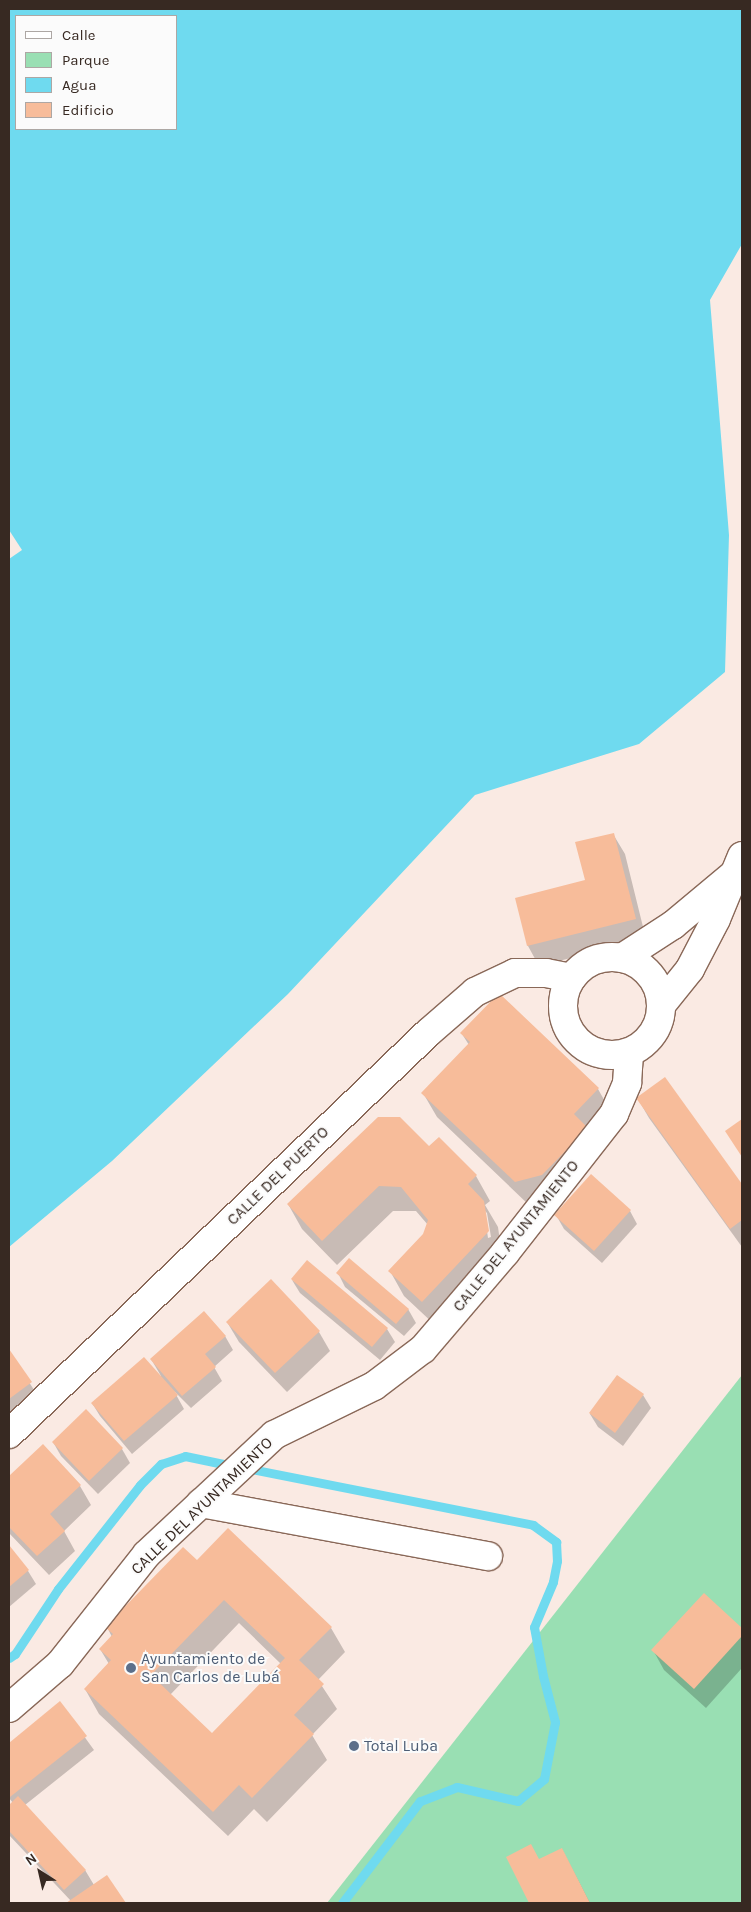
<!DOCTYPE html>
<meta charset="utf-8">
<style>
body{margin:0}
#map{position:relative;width:751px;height:1912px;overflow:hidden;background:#faeae3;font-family:Karla,sans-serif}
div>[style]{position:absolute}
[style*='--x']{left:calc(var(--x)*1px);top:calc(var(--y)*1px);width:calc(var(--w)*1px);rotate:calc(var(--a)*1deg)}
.green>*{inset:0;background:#99dfb3}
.water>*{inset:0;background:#6fdaef}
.pier>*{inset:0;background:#faeae3}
.shadow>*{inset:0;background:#0003}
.stream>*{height:9px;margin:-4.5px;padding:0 4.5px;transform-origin:4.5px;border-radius:4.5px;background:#6fdaef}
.building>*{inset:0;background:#f7bc9a}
.roads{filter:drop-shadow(1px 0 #896858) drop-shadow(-1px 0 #896858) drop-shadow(0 1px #896858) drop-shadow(0 -1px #896858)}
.minor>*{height:28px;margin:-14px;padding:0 14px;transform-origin:14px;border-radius:14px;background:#fff}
.minor>.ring{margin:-14px;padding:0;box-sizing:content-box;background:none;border:28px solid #fff;border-radius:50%}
.dots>*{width:14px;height:14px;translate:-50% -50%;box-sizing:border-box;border:2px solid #fbfbfb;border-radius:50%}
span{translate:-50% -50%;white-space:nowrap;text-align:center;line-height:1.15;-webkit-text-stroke:4px #fbfbfb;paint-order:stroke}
.street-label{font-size:16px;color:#372922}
.service-label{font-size:16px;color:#4e5e75}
.left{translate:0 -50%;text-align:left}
.frame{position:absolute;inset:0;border:10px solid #372922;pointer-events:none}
.legend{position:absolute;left:15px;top:15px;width:162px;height:115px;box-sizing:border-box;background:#fbfbfb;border:1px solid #ada7a4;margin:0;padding:6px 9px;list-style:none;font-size:15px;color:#372922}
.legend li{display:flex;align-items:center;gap:10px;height:25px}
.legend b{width:25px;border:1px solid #ada7a4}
.north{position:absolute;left:15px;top:1847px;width:50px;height:50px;-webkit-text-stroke:4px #fbfbfb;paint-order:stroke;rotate:325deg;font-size:14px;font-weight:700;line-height:20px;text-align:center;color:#372922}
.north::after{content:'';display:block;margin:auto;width:18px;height:22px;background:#372922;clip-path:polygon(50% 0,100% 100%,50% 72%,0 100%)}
</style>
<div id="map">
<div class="green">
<div style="clip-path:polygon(742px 1375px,742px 1903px,327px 1903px)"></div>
</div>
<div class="water">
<div style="clip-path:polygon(evenodd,9px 9px,742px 9px,742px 244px,710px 300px,729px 535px,725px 672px,639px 744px,475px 795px,288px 994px,112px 1161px,9px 1247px,9px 9px,16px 16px,176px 16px,176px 129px,16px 129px,16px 16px)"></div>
</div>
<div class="pier">
<div style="clip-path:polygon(9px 530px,22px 550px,9px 559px)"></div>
</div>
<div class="shadow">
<div style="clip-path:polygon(613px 834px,625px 854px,646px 939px,539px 966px,528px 946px,516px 899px,586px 881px)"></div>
<div style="clip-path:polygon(462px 1034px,598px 1089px,612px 1114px,530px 1206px,437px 1117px,423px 1093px,469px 1045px)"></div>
<div style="clip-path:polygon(665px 1079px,742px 1186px,742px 1247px,649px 1118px,638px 1099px)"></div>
<div style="clip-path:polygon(evenodd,439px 1138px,476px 1176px,490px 1201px,485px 1205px,498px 1227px,502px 1256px,436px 1326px,404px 1296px,390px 1271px,425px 1234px,428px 1225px,416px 1211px,393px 1211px,337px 1265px,302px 1229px,288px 1204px,429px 1148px,439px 1138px,484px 1210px,487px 1213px,491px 1237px,488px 1238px,484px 1210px)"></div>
<div style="clip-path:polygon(630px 1211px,637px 1224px,602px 1263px,564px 1229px,556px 1215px)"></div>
<div style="clip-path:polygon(338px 1273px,408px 1309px,416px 1323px,404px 1336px,345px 1287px)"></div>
<div style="clip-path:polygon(292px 1280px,387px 1329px,395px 1342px,380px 1360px,300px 1293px)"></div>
<div style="clip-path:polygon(227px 1322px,319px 1332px,330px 1351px,287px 1392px,239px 1342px)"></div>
<div style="clip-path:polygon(225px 1336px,233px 1350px,214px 1367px,222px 1381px,191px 1408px,174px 1391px,184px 1409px,132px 1454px,100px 1416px,92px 1403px,161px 1376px,151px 1359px)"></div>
<div style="clip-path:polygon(9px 1351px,45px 1407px,9px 1433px)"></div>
<div style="clip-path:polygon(643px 1395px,651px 1408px,623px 1446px,598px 1427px,590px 1414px)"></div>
<div style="clip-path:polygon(86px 1411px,122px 1449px,130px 1463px,98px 1494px,61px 1456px,53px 1442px)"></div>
<div style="clip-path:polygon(43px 1446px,80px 1486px,91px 1505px,64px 1531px,75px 1551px,49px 1575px,9px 1533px,9px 1478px)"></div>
<div style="clip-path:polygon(9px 1547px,28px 1571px,36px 1584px,9px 1607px)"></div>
<div style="clip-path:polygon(evenodd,197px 1562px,331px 1628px,345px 1652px,318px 1680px,337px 1709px,312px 1735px,327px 1760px,267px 1822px,254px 1809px,228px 1836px,99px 1714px,85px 1689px,109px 1664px,100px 1649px,112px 1637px,107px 1627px,197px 1562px,239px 1623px,281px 1664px,212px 1735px,170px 1695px,239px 1623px)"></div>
<div style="clip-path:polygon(704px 1595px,742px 1630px,742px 1668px,706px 1708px,664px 1670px,653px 1650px)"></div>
<div style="clip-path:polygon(60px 1703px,94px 1750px,25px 1805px,85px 1870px,94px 1885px,107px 1877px,124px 1903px,68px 1903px,71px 1901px,9px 1835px,9px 1807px,13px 1803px,9px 1798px,9px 1744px)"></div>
<div style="clip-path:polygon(562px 1849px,590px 1903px,530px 1903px,507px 1857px,539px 1861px)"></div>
</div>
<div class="stream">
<div style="--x:246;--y:1468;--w:293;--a:11.2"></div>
<div style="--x:533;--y:1525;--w:29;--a:36"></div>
<div style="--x:556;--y:1542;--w:19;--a:87"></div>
<div style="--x:557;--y:1561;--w:21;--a:101"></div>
<div style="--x:553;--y:1582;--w:49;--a:112.9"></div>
<div style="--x:534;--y:1627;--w:50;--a:79.6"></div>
<div style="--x:543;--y:1676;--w:48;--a:75.4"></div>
<div style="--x:555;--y:1722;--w:58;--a:100.9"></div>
<div style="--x:544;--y:1779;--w:34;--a:140"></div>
<div style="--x:518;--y:1801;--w:63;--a:-167.1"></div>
<div style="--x:457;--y:1787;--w:40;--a:159"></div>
<div style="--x:420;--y:1801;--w:128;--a:127.4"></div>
<div style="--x:9;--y:1658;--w:7;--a:-34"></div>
<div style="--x:15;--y:1654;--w:78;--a:-56.5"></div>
<div style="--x:58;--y:1589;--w:132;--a:-51.7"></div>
<div style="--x:140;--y:1485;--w:30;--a:-45"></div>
<div style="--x:161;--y:1464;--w:25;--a:-18"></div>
<div style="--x:185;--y:1456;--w:49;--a:11.8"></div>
</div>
<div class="building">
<div style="clip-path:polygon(614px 833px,636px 919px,527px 946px,515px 898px,585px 880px,575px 842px)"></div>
<div style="clip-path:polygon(499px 993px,599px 1088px,574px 1114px,588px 1128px,542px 1175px,515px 1182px,421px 1093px,470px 1042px,460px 1033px)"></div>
<div style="clip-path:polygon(665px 1077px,742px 1184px,742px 1220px,730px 1229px,636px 1098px)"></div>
<div style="clip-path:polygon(378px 1117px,400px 1117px,429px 1146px,439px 1137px,477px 1175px,468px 1184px,484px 1201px,489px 1231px,422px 1302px,388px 1271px,423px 1234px,428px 1220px,401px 1187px,379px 1186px,322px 1241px,287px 1204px)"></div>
<div style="clip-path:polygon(742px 1119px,742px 1157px,725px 1131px)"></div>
<div style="clip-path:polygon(591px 1174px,631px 1210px,594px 1251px,554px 1215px)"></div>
<div style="clip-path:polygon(349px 1258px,409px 1309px,396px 1324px,336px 1273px)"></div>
<div style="clip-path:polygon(307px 1260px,388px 1328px,372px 1347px,291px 1279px)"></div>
<div style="clip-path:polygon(271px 1279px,320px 1331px,275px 1373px,226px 1322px)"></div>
<div style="clip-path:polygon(204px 1311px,226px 1336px,205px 1354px,216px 1367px,182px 1396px,150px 1359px)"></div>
<div style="clip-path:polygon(9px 1349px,32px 1382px,9px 1399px)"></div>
<div style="clip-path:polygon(144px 1357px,178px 1395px,124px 1441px,91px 1403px)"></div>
<div style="clip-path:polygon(617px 1375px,644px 1394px,615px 1433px,589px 1413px)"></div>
<div style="clip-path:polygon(86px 1409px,123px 1448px,89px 1481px,52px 1442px)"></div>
<div style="clip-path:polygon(43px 1444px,81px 1485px,50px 1514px,65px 1531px,37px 1556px,9px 1527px,9px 1476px)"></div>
<div style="clip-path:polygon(evenodd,228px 1528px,332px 1627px,299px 1660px,324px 1684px,294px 1715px,314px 1734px,252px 1798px,239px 1785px,213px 1812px,84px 1689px,111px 1660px,99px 1649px,113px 1634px,105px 1627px,183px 1547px,197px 1560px,228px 1528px,224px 1600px,285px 1658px,212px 1733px,151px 1675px,224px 1600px)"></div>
<div style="clip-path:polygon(9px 1545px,29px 1570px,9px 1587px)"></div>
<div style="clip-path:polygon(704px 1593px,742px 1628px,742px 1636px,694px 1689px,651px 1650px)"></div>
<div style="clip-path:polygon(60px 1701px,87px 1736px,10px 1797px,9px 1743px)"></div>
<div style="clip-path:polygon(18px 1796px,86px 1870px,64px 1890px,9px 1831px,9px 1805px)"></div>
<div style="clip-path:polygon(531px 1844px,539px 1859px,562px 1848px,590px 1903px,529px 1903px,506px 1857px)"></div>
<div style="clip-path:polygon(107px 1875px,126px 1903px,66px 1903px)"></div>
</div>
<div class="roads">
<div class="minor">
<div class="ring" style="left:563px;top:957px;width:70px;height:70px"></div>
<div style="--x:622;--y:958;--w:61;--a:-32.9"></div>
<div style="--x:673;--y:925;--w:78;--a:-39.8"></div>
<div style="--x:662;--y:1004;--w:45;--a:-51.3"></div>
<div style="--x:690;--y:969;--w:56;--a:-62.5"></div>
<div style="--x:716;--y:919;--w:68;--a:-67.6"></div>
<div style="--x:9;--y:1434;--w:581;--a:-43.75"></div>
<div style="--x:429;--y:1032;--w:61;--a:-41"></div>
<div style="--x:475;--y:992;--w:44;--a:-25.4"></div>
<div style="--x:515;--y:973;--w:31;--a:0"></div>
<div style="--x:546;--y:973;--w:26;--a:11"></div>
<div style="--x:201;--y:1503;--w:292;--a:10.5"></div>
<div style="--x:9;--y:1708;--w:67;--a:-40.8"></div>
<div style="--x:60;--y:1664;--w:140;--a:-51.7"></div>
<div style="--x:147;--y:1554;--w:174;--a:-43.1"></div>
<div style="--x:274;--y:1435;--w:111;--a:-26.1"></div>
<div style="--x:374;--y:1386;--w:61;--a:-37.1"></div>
<div style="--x:423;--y:1349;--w:126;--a:-49.5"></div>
<div style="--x:505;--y:1253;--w:177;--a:-51.9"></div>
<div style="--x:614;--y:1114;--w:34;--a:-67"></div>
<div style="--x:627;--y:1083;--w:30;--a:-86"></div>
</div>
</div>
<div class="dots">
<div style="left:131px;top:1668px;background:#5c6f8a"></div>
<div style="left:354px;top:1746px;background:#5c6f8a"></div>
</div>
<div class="street-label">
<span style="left:278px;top:1176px;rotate:-44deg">CALLE DEL PUERTO</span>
<span style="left:516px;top:1236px;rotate:-51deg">CALLE DEL AYUNTAMIENTO</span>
<span style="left:202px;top:1506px;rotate:-44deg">CALLE DEL AYUNTAMIENTO</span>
</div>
<div class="service-label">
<span class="left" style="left:141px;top:1668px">Ayuntamiento de<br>San Carlos de Lubá</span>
<span class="left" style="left:364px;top:1746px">Total Luba</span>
</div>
<div class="frame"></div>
<ul class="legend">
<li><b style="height:6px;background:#fff"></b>Calle</li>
<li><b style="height:14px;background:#99dfb3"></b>Parque</li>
<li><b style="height:14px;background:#6fdaef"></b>Agua</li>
<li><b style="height:14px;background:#f7bc9a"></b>Edificio</li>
</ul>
<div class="north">N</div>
</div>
